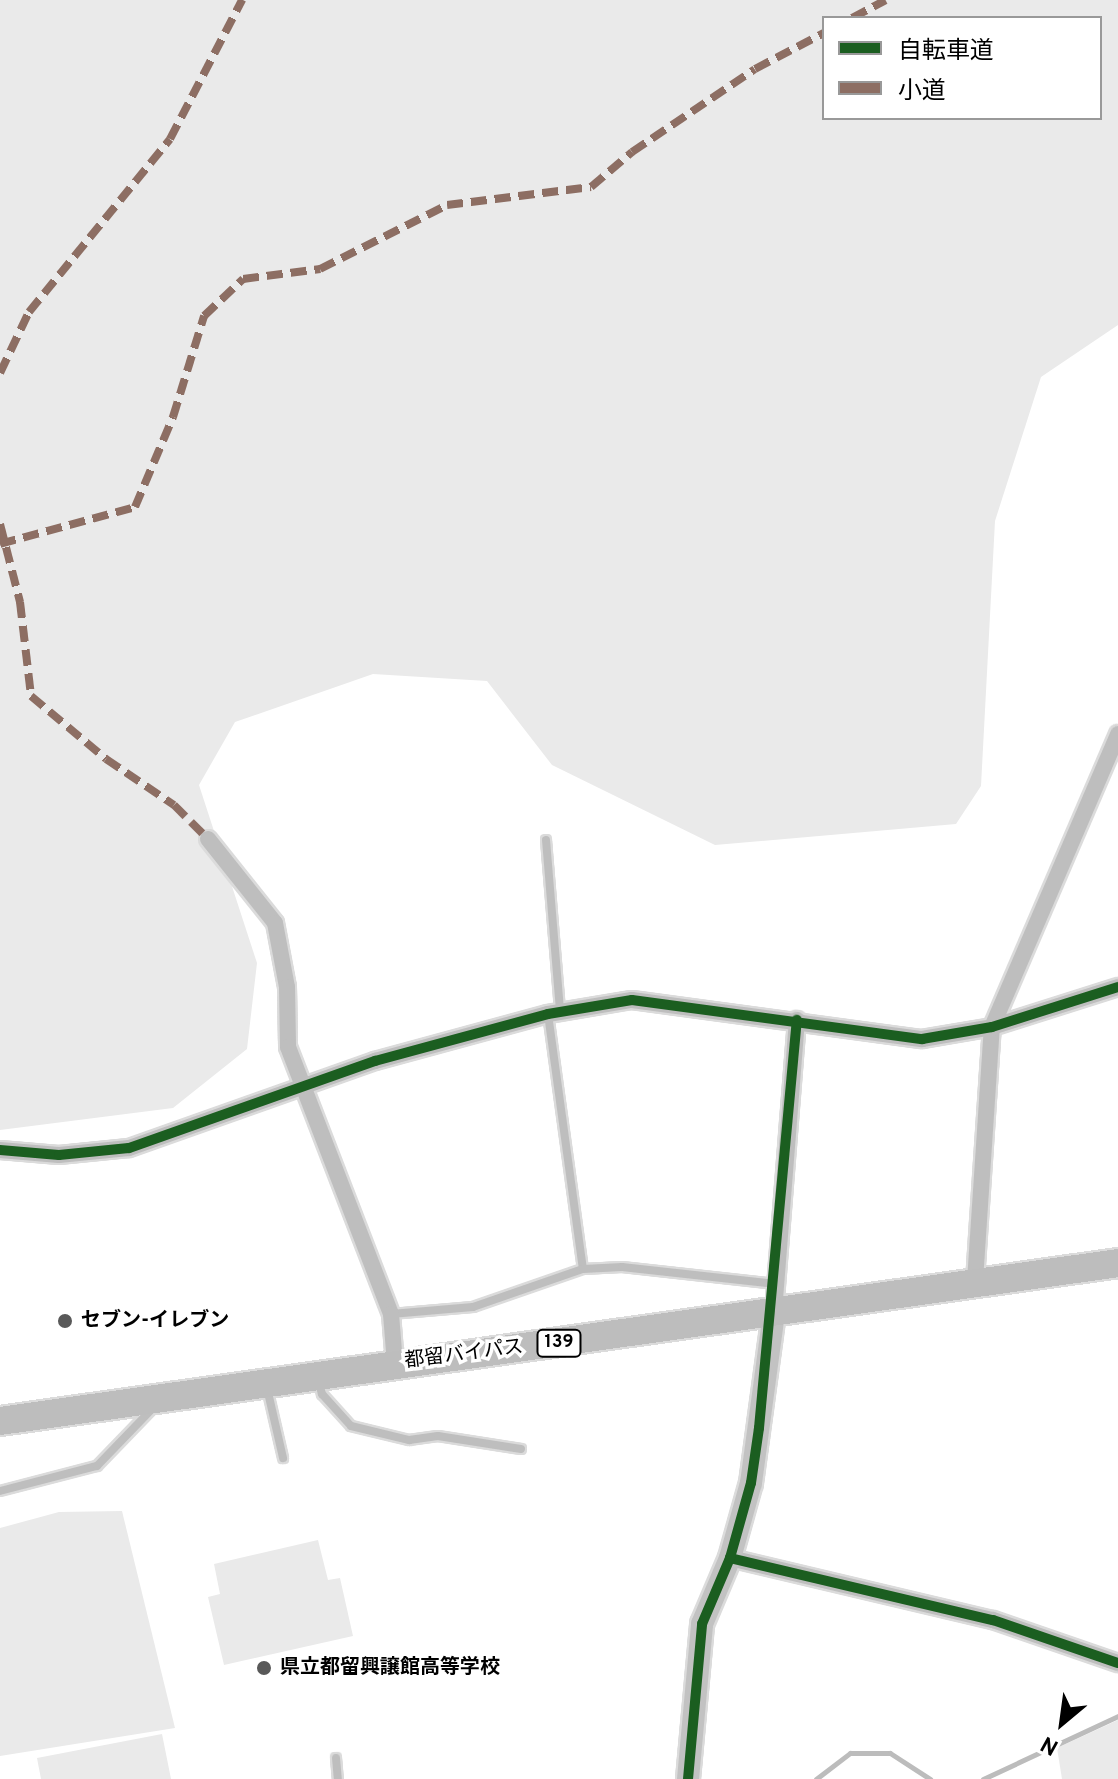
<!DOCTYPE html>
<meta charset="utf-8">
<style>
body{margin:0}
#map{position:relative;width:1118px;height:1779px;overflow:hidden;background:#fff;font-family:Overpass,"Noto Sans JP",sans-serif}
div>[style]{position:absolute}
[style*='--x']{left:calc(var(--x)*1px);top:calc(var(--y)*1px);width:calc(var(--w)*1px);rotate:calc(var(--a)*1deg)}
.green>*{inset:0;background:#eaeaea}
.stream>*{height:5px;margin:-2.5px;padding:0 2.5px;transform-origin:2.5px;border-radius:2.5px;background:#bcbcbc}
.roads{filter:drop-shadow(2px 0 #dbdbdb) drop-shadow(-2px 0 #dbdbdb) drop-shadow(0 2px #dbdbdb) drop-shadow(0 -2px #dbdbdb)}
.lane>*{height:8px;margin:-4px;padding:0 4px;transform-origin:4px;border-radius:4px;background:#bebebe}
.street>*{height:16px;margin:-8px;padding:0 8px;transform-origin:8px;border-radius:8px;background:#bebebe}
.secondary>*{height:22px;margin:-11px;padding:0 11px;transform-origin:11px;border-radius:11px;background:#c2c2c2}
.highway>*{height:28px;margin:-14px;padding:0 14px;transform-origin:14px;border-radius:14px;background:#bdbdbd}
.quiet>*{height:8px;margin-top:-4px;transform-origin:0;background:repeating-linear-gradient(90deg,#8d6e63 0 16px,transparent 0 24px)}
.cycleway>*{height:10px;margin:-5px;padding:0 5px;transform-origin:5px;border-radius:5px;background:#1b5e20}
.dots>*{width:22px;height:22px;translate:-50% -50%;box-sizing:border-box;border:4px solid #fff;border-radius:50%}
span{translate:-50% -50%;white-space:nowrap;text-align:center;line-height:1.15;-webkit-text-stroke:7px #fff;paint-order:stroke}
.shield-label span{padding:2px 6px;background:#fff;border:2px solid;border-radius:6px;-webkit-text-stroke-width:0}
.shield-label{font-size:18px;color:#000;font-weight:700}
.poi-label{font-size:20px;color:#000;font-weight:700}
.left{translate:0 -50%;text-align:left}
.street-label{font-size:20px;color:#000}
.legend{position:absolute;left:822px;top:16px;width:280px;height:104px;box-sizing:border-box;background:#fff;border:2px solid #999;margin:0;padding:10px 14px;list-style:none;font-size:24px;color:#000}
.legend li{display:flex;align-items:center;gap:16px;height:40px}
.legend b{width:40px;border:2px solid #999}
.north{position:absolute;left:1022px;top:1683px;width:80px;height:80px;-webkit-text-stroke:6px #fff;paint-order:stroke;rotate:209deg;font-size:22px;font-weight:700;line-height:32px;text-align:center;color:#000}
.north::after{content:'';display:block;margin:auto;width:28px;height:36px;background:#000;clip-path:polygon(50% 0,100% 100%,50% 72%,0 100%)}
</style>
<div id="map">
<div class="green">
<div style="clip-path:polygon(evenodd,0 0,1118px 0,1118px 325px,1041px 377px,995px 521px,981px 786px,956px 824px,715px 845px,552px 765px,487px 681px,373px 674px,235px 722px,199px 785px,257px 963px,247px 1049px,173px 1108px,0 1130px,0 0,824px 18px,1100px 18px,1100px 118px,824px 118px,824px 18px)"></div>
<div style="clip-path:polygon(122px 1511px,175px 1728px,0 1756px,0 1528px,59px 1512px)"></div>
<div style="clip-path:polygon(318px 1540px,328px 1580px,340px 1578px,353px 1636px,224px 1665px,208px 1597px,220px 1594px,214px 1564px)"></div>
<div style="clip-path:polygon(1118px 1720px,1118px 1779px,1062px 1779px,1057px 1748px)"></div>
<div style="clip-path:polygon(162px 1734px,171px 1779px,41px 1779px,37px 1758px)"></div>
</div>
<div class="stream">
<div style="--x:816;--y:1779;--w:43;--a:-37.4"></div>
<div style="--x:850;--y:1753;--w:40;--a:0"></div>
<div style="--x:890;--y:1753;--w:48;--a:33"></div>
<div style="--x:983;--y:1779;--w:149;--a:-25"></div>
</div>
<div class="roads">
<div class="lane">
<div style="--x:546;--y:840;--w:173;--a:85.3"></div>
<div style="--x:548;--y:1014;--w:257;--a:82.2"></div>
<div style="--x:391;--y:1314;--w:82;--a:-4.9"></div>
<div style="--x:473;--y:1307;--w:116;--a:-19.1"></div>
<div style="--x:583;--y:1269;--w:39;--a:-3"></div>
<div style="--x:622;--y:1267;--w:155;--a:6.3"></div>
<div style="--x:318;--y:1380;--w:15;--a:74"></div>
<div style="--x:322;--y:1394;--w:43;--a:47.8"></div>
<div style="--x:351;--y:1426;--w:60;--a:13.6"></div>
<div style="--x:409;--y:1440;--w:29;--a:-8"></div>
<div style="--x:438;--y:1436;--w:84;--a:8.9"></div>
<div style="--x:267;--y:1388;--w:72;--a:77.1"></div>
<div style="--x:0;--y:1491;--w:100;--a:-14.5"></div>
<div style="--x:97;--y:1466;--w:83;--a:-46"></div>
<div style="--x:336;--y:1758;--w:21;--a:85"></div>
</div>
<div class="street">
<div style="--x:208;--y:839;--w:107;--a:51.4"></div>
<div style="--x:275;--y:923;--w:65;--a:79.4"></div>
<div style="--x:287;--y:987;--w:60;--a:89"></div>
<div style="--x:288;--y:1047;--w:286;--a:68.9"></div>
<div style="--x:391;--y:1314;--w:50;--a:85.4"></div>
<div style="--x:0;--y:1150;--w:59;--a:4.8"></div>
<div style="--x:59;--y:1155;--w:70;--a:-5.7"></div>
<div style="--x:129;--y:1148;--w:261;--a:-19.5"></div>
<div style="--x:375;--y:1061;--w:179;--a:-15.2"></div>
<div style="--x:548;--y:1014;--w:85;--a:-9.5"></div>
<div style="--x:632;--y:1000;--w:293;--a:7.7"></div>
<div style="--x:922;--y:1039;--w:71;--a:-9.7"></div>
<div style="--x:992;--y:1027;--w:132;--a:-17.6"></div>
<div style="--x:975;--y:1281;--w:255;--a:-86.2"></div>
<div style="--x:992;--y:1027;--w:319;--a:-66.7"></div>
<div style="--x:774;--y:1312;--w:293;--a:-85.5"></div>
<div style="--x:730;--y:1558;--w:270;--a:13.3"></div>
<div style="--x:993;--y:1620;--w:132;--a:19"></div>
</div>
<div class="secondary">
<div style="--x:688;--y:1779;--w:156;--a:-84.8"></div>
<div style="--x:702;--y:1624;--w:72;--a:-67"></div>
<div style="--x:730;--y:1558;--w:78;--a:-74.4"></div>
<div style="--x:751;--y:1483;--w:173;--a:-82.3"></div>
</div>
<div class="highway">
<div style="--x:0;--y:1421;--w:1129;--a:-8.04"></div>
</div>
</div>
<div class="quiet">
<div style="--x:852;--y:18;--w:38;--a:-28"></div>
<div style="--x:0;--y:373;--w:68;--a:-64.6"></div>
<div style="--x:29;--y:312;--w:223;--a:-50.8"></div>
<div style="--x:170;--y:139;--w:157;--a:-62.6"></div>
<div style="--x:0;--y:524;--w:81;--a:75.6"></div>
<div style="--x:20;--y:602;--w:95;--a:83.3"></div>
<div style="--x:31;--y:696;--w:98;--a:40"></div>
<div style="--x:106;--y:759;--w:82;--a:34.1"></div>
<div style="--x:174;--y:805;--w:48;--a:45"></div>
<div style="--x:0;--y:544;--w:140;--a:-15.3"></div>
<div style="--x:135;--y:507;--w:98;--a:-67.1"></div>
<div style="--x:173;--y:417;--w:106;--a:-72.9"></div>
<div style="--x:204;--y:316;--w:54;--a:-43.5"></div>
<div style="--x:243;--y:279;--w:78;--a:-7.4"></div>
<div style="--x:320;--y:269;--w:142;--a:-26.7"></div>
<div style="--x:447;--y:205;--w:145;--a:-7.1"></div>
<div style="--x:591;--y:187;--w:54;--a:-40.5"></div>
<div style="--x:632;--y:152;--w:148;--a:-34"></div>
<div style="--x:755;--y:69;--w:78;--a:-27.6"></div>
</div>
<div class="cycleway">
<div style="--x:0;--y:1150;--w:59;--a:4.8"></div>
<div style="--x:59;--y:1155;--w:70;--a:-5.7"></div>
<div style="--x:129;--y:1148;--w:261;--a:-19.5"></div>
<div style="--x:375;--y:1061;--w:179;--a:-15.2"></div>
<div style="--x:548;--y:1014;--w:85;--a:-9.5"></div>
<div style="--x:632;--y:1000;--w:293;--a:7.7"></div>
<div style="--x:922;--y:1039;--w:71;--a:-9.7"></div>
<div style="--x:992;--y:1027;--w:132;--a:-17.6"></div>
<div style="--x:730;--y:1558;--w:270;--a:13.3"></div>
<div style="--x:993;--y:1620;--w:132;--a:19"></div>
<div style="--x:688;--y:1779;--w:156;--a:-84.8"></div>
<div style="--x:702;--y:1624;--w:72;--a:-67"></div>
<div style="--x:730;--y:1558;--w:78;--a:-74.4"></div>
<div style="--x:751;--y:1483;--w:56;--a:-81.7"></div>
<div style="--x:759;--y:1428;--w:410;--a:-84.7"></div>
</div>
<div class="dots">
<div style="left:65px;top:1321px;background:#595959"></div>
<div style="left:264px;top:1668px;background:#595959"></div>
</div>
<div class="shield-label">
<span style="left:559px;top:1343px">139</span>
</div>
<div class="poi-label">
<span class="left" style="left:81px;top:1321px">セブン-イレブン</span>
<span class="left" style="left:280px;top:1668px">県立都留興譲館高等学校</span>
</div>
<div class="street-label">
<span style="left:464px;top:1355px;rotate:-7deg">都留バイパス</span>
</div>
<ul class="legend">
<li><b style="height:10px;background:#1b5e20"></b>自転車道</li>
<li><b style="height:10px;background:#8d6e63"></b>小道</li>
</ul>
<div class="north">N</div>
</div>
